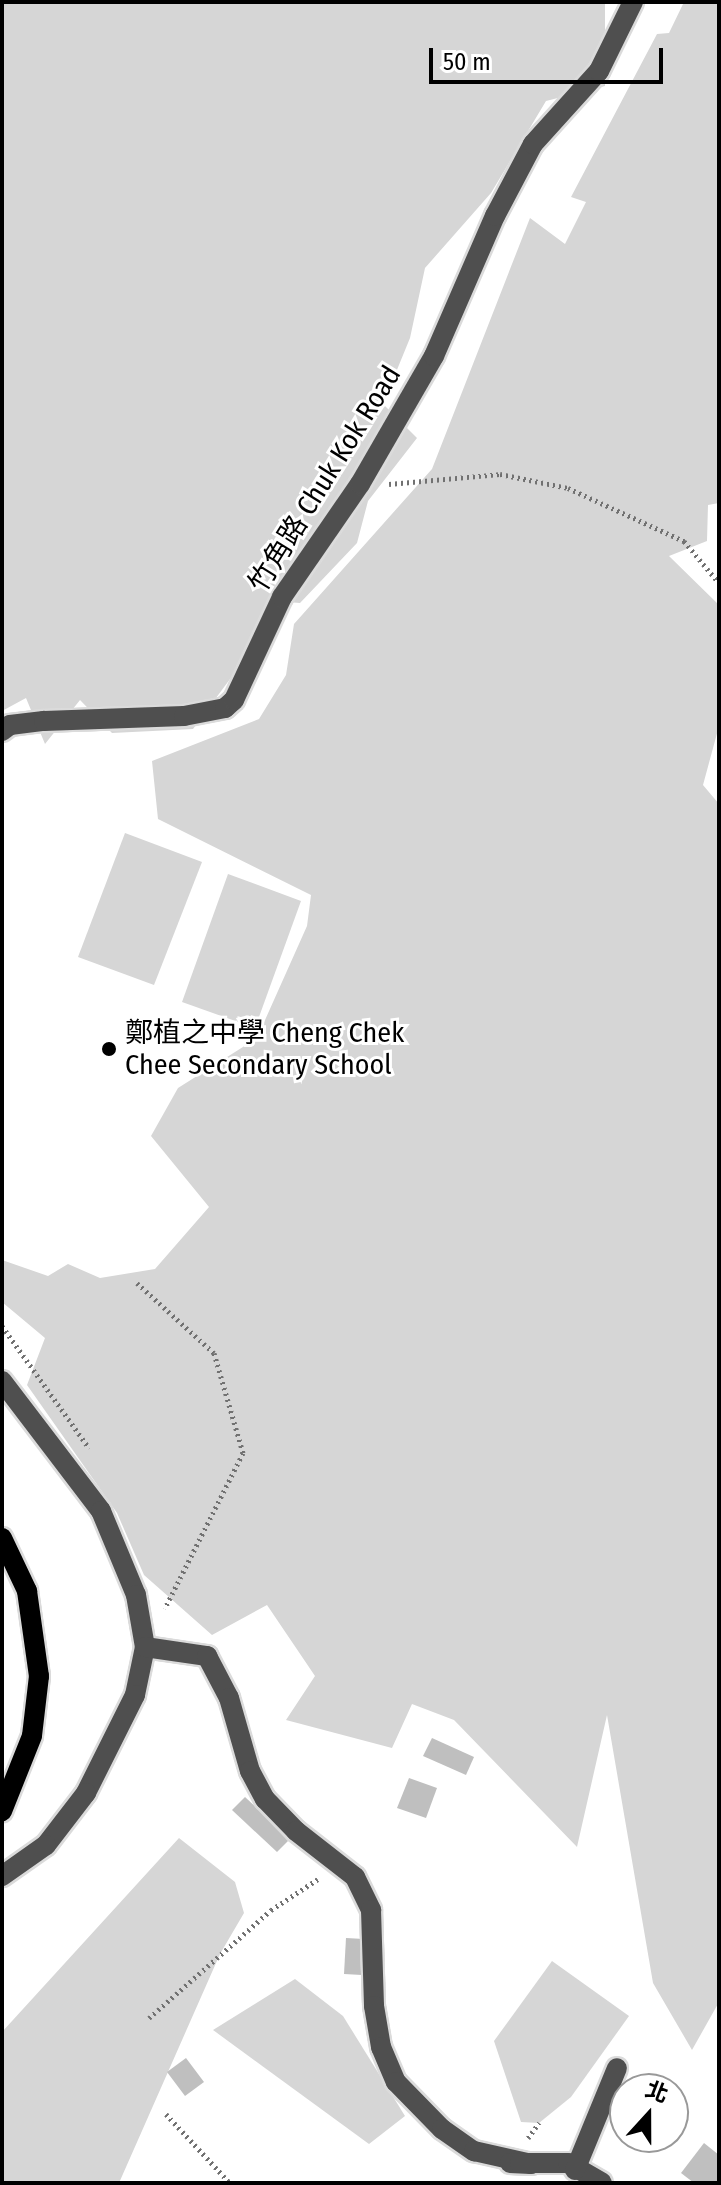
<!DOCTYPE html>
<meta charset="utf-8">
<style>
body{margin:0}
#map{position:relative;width:721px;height:2185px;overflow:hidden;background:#fff;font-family:"Fira Sans Condensed","Noto Sans TC",sans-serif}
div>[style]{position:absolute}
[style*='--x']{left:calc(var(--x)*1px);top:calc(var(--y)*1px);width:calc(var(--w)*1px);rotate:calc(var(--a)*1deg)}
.green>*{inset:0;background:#d6d6d6}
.building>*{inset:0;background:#bfbfbf}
.path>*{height:5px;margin-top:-2.5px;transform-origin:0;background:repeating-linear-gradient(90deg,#717171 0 2px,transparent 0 6px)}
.roads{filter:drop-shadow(2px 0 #dbdbdb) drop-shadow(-2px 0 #dbdbdb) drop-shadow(0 2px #dbdbdb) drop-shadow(0 -2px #dbdbdb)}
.minor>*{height:20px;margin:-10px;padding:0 10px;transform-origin:10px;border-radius:10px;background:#4f4f4f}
.major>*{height:20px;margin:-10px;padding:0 10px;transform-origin:10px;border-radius:10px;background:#000}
.dots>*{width:22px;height:22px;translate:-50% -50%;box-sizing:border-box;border:4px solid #fff;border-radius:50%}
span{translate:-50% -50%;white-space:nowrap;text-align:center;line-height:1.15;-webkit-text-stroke:6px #fff;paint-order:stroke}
.street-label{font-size:28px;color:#000}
.poi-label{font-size:28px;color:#000}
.left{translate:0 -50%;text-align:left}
.frame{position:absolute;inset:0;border:4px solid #000;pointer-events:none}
.north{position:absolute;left:609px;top:2073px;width:80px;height:80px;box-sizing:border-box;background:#fff;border:2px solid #999;border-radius:50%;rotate:21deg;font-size:22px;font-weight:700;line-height:32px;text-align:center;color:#000}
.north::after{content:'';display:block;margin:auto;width:28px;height:36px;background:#000;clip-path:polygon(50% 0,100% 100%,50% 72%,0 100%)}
.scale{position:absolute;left:429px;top:48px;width:234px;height:36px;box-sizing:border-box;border:4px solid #000;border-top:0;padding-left:10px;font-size:24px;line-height:28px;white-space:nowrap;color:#000;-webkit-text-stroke:6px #fff;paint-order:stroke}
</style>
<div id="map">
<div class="green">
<div style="clip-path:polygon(2px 2px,605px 2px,605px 86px,546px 101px,491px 193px,425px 268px,410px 338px,383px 404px,417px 438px,368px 501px,357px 543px,300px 603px,287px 602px,193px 729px,112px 733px,80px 700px,45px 744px,26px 698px,2px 711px)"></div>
<div style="clip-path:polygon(684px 2px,719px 2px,719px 503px,708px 505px,707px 541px,669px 556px,719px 605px,719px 726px,703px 785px,719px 804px,719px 2002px,692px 2050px,653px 1983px,607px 1715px,577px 1847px,454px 1720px,412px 1704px,392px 1748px,286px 1720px,315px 1676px,267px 1605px,212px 1635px,144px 1575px,117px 1513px,27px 1385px,45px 1338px,2px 1302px,2px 1260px,48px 1276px,68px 1264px,100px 1278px,155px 1269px,209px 1207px,151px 1136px,178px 1088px,257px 1038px,307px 926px,311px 895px,158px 819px,152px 761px,259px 719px,286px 675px,294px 624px,432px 469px,530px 218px,565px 244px,586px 202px,571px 197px,657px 34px,669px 33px)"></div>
<div style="clip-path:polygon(125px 833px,202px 862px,154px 985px,78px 957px)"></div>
<div style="clip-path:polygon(228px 874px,301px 901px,255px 1028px,182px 1002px)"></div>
<div style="clip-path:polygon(179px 1838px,235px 1882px,244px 1913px,220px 1954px,119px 2183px,2px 2183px,2px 2032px)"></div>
<div style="clip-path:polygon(552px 1961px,629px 2016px,571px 2097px,539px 2123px,521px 2122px,494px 2041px)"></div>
<div style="clip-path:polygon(295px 1979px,343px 2016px,405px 2116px,369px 2144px,213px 2030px)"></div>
</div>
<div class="building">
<div style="clip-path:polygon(432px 1738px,474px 1757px,466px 1775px,423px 1756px)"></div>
<div style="clip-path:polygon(409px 1778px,437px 1788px,426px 1818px,397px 1808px)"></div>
<div style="clip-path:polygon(245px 1797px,290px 1839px,277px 1852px,232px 1810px)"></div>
<div style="clip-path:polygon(346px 1938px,364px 1939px,362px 1975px,344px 1974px)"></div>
<div style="clip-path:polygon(186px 2058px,204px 2082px,185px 2096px,167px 2072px)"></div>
<div style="clip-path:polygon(704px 2143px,719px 2155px,719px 2183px,694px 2183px,681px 2173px)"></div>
</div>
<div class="path">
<div style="--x:389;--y:484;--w:111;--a:-5.1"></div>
<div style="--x:500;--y:474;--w:69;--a:11.6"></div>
<div style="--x:568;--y:488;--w:128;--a:24.6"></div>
<div style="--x:684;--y:541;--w:55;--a:50.2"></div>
<div style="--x:137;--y:1283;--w:104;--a:42.3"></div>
<div style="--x:214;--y:1353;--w:104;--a:73.8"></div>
<div style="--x:243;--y:1453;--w:174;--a:116.7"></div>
<div style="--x:2;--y:1326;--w:150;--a:54.5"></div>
<div style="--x:149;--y:2018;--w:163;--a:-41.5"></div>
<div style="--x:271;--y:1910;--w:56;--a:-33.4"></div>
<div style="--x:166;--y:2114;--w:94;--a:47.2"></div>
<div style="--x:528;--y:2138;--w:19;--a:-54"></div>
</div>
<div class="roads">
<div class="minor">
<div style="--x:2;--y:731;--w:10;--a:-37"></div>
<div style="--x:10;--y:725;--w:34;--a:-7"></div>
<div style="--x:44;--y:721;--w:140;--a:-2"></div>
<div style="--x:184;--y:716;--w:42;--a:-11"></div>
<div style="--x:225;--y:708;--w:12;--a:-42"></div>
<div style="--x:234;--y:700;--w:114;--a:-65"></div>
<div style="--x:282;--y:597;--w:137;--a:-55.4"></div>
<div style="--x:360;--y:484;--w:148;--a:-60"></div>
<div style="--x:434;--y:356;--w:153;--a:-66.5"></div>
<div style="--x:495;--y:216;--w:81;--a:-62.2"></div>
<div style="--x:533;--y:144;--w:98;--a:-47.9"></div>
<div style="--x:599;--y:71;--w:77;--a:-63.8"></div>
<div style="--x:2;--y:1381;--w:163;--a:52.7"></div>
<div style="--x:101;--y:1511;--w:91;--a:67.4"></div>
<div style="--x:136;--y:1595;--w:53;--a:80.2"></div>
<div style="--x:145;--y:1647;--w:49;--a:101.8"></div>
<div style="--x:135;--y:1695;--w:110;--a:116.6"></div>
<div style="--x:86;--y:1793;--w:66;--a:127.6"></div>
<div style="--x:46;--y:1845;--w:54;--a:144.8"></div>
<div style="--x:145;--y:1647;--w:63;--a:8.3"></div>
<div style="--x:207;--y:1656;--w:47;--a:62.4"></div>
<div style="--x:229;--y:1698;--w:76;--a:74"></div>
<div style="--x:250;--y:1771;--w:32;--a:62"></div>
<div style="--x:265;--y:1799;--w:45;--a:45.9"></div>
<div style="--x:296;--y:1831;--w:75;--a:37.9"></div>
<div style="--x:355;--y:1877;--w:37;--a:64"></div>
<div style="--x:371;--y:1910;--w:96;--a:88.2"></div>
<div style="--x:374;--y:2006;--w:42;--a:80.3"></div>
<div style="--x:381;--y:2047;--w:38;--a:67"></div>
<div style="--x:396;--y:2082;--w:66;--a:45.6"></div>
<div style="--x:442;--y:2129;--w:39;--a:35"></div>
<div style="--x:474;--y:2151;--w:58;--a:12.8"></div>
<div style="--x:531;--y:2164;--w:21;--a:-177"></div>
<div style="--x:520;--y:2163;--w:48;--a:0"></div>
<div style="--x:568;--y:2163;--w:39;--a:30"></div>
<div style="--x:575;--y:2170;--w:110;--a:-67.6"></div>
</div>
<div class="major">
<div style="--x:2;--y:1538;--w:59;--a:64.7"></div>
<div style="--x:27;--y:1591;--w:86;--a:82"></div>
<div style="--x:39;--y:1676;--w:60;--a:96.7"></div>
<div style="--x:32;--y:1736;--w:81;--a:111.8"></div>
</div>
</div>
<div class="dots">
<div style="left:109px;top:1049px;background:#000"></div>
</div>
<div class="street-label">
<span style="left:325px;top:479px;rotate:-58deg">竹角路 Chuk Kok Road</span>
</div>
<div class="poi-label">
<span class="left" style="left:125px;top:1049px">鄭植之中學 Cheng Chek<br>Chee Secondary School</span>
</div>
<div class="frame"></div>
<div class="north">北</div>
<div class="scale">50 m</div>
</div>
